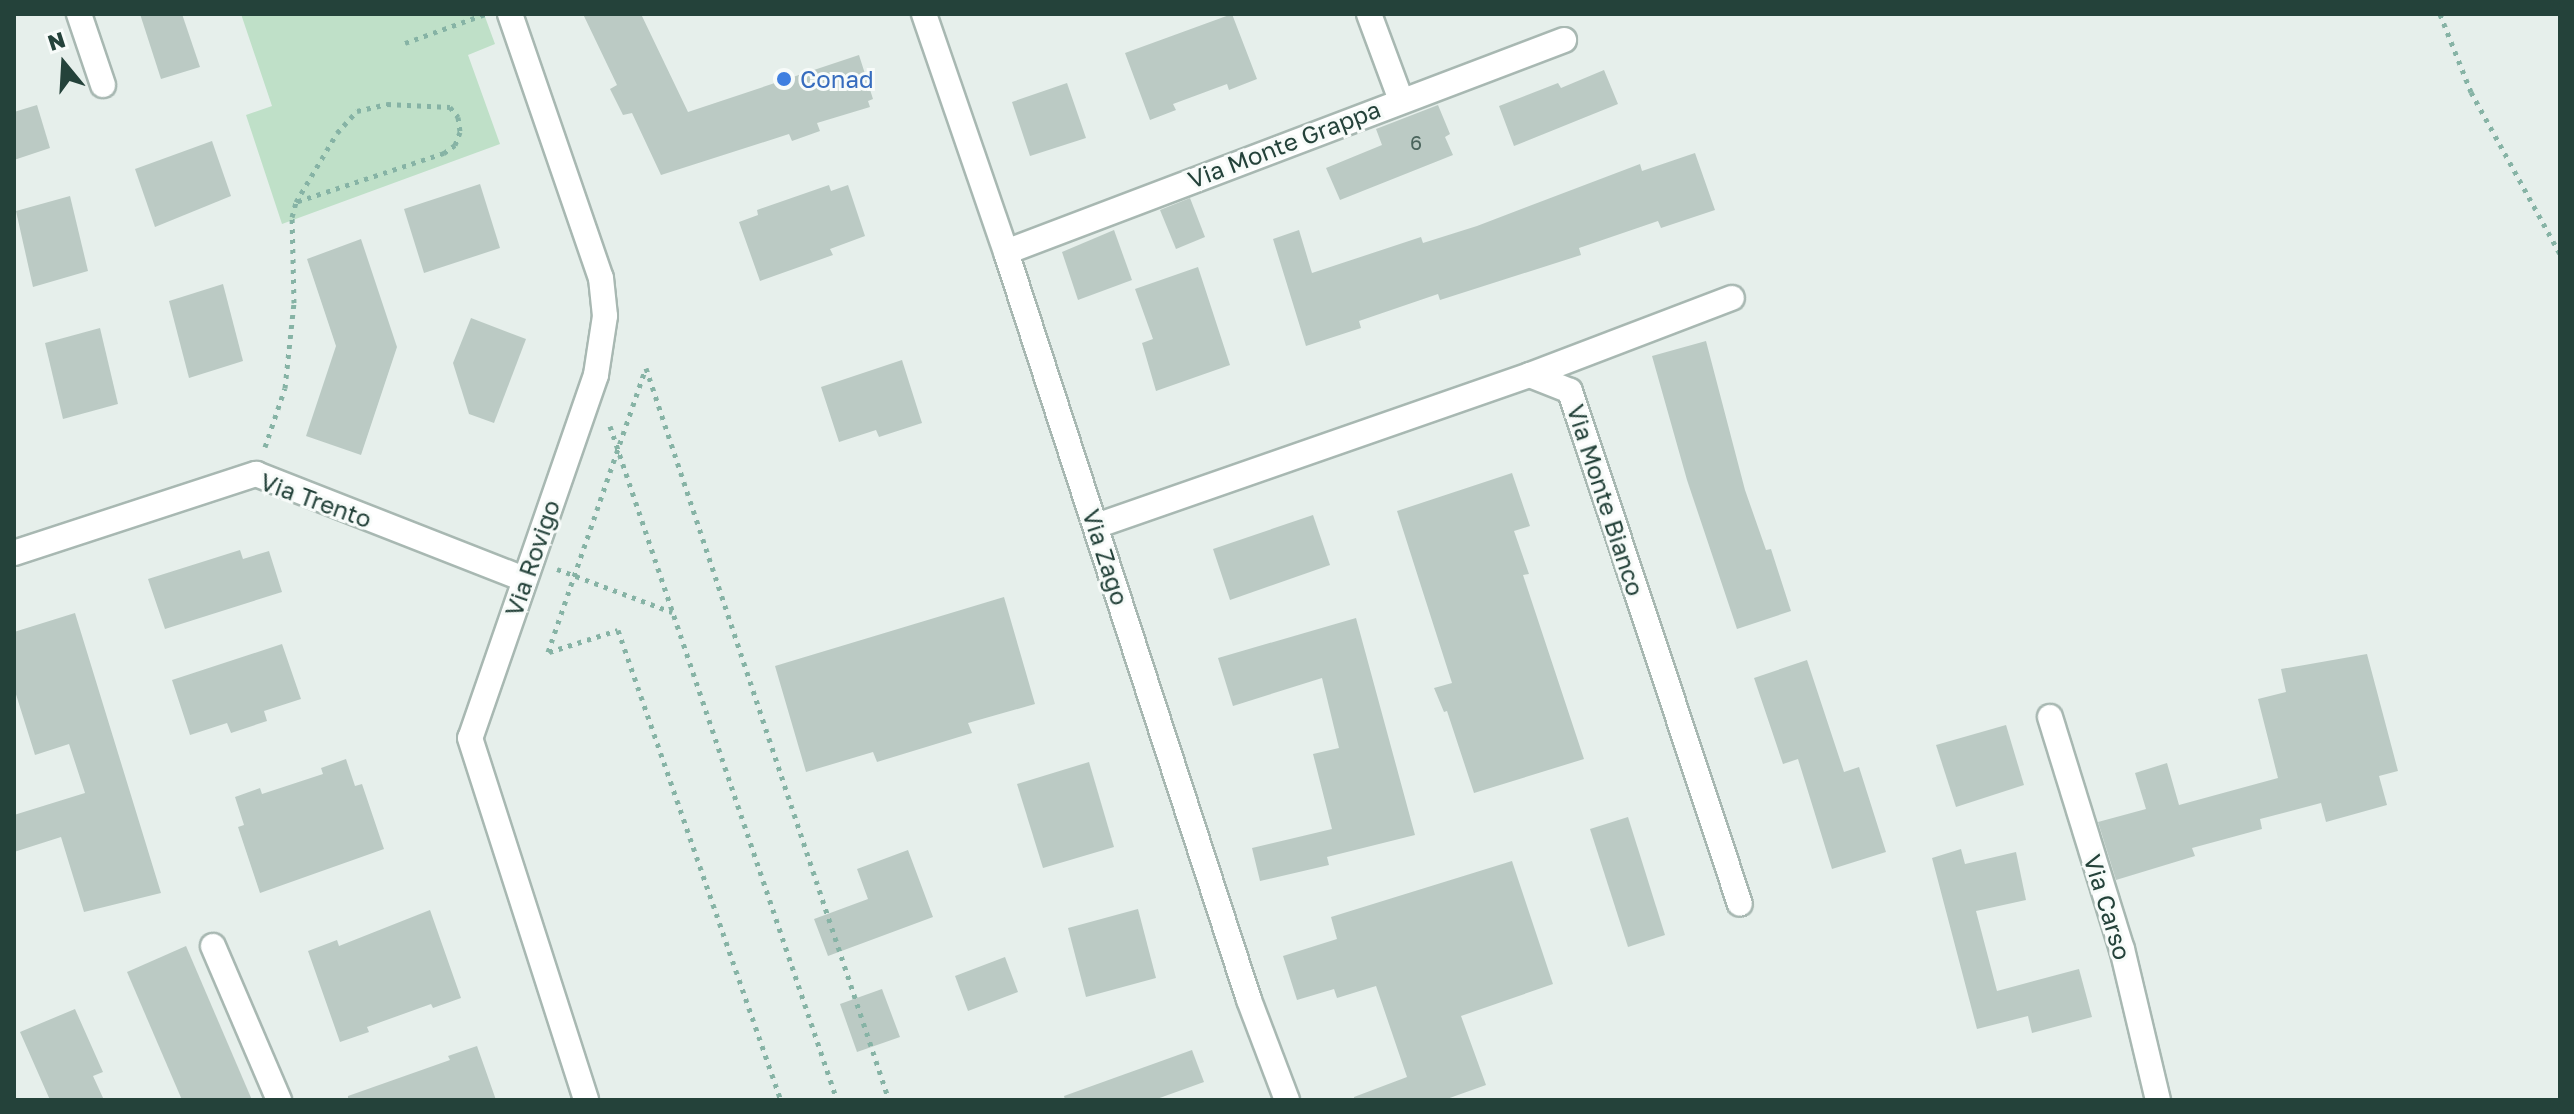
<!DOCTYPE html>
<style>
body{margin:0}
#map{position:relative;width:2574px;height:1114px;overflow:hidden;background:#e6efeb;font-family:"Golos Text",sans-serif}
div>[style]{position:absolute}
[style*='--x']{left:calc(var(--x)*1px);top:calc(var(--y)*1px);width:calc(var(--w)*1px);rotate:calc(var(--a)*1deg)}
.green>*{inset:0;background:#bfe0c8}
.building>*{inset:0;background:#bbcac4}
.path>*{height:5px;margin-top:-2.5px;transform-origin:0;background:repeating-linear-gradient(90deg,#86b3a5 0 4px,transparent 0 10px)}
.roads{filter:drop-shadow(2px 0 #a8b8b2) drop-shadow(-2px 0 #a8b8b2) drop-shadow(0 2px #a8b8b2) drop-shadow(0 -2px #a8b8b2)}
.minor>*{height:24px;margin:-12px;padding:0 12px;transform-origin:12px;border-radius:12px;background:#fff}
.dots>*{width:22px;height:22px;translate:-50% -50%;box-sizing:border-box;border:4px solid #f7fbf9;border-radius:50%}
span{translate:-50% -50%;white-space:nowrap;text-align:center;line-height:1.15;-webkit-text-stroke:6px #f7fbf9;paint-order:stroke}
.number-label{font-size:20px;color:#4a645c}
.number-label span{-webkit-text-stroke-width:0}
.shop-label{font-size:24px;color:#366cbe}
.left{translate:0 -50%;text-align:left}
.street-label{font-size:24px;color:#24423a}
.frame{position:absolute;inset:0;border:16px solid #24423a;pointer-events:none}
.north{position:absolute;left:24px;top:24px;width:80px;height:80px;-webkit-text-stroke:6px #f7fbf9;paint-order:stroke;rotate:342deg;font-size:22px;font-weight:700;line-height:32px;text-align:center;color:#24423a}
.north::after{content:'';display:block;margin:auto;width:28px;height:36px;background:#24423a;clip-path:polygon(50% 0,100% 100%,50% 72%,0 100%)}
</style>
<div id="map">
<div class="green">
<div style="clip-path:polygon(241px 14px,484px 14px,495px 44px,468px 55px,500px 144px,282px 224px,246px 115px,272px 106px)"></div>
</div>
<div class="building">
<div style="clip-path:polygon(140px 14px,182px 14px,200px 67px,161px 79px)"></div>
<div style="clip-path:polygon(583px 14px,641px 14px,688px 112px,859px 55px,873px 99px,868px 101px,870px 107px,817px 123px,820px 131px,792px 141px,789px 134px,661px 175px,632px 113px,623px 115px,610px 89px,617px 85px)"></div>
<div style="clip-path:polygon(1232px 14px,1257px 79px,1229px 90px,1227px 84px,1173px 104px,1176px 110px,1150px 120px,1125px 53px)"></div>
<div style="clip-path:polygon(1604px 70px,1618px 104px,1514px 146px,1499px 106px,1558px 83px,1561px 88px)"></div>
<div style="clip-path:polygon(1067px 83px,1086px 138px,1030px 156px,1012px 102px)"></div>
<div style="clip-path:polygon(37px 105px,50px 148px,14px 160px,14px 112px)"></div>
<div style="clip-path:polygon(1438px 105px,1450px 134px,1445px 137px,1453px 155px,1340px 200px,1326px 168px,1382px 145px,1376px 129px)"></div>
<div style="clip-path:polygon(212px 141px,231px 196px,155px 227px,135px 169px)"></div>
<div style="clip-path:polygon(1695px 153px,1715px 210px,1661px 228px,1658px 221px,1579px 248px,1581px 255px,1440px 300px,1438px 294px,1359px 321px,1361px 328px,1306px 346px,1273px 239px,1299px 230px,1312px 273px,1421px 237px,1423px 243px,1477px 226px,1640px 164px,1642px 171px)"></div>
<div style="clip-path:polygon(480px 184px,500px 248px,424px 273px,404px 209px)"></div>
<div style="clip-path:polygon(829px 185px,831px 191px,848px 185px,865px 236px,830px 249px,833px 255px,760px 281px,739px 222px,758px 215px,757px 210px)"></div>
<div style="clip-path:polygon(70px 196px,88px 271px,33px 287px,16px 211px)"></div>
<div style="clip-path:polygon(1190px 198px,1205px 237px,1176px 249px,1160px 210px)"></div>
<div style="clip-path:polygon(1114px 230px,1132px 280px,1078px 300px,1062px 252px)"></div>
<div style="clip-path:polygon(361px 239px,397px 347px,361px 455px,306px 436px,336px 346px,307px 259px)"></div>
<div style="clip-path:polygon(1198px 267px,1230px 365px,1156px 391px,1142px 343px,1153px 339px,1135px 289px)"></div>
<div style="clip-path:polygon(223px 284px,243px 361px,189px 378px,169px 301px)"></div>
<div style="clip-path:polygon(471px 318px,526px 339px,494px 423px,469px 414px,453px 363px)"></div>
<div style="clip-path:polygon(100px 328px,118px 404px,63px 419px,45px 343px)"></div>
<div style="clip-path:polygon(1706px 341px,1745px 490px,1766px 550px,1771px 549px,1791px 611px,1737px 629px,1687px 480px,1652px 356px)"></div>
<div style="clip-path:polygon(902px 360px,922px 423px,879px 437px,876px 430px,839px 442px,821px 387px)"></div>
<div style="clip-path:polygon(1512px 473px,1530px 526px,1514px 531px,1529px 574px,1523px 575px,1584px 759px,1474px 793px,1447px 711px,1444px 712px,1434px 688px,1452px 683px,1397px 511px)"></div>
<div style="clip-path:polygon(1313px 515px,1330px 565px,1230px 600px,1213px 549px)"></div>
<div style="clip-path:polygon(240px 550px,243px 559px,269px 551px,282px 592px,165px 629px,148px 579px)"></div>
<div style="clip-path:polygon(1004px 597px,1035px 704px,968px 723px,972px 733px,877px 762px,873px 752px,806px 772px,775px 666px)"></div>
<div style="clip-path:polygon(75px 613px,161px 893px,84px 912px,61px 837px,14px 852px,14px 815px,85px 793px,69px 744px,35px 755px,14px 688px,14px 632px)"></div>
<div style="clip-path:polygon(1356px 618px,1415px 835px,1327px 857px,1329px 865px,1260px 881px,1252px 848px,1332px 829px,1313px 754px,1339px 748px,1322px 678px,1233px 706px,1218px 658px)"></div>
<div style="clip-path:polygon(282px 644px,301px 699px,264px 711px,267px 721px,231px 733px,227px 723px,190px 735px,172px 680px)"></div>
<div style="clip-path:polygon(2367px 654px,2398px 771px,2379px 776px,2387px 805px,2326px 822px,2321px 803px,2260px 819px,2262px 829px,2192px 848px,2195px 856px,2116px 880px,2098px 822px,2146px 809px,2135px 773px,2167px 763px,2179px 805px,2278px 778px,2258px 699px,2286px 692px,2281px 669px)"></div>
<div style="clip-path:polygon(1807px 660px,1844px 772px,1859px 767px,1886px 852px,1832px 869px,1798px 759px,1783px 764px,1754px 678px)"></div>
<div style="clip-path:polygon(2006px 725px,2024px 785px,1956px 807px,1936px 745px)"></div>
<div style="clip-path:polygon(346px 759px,355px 786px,362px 784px,384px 849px,260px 893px,238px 827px,244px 825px,235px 797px,260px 788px,262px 794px,323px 774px,321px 768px)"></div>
<div style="clip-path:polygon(1089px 762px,1114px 847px,1043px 868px,1017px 784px)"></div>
<div style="clip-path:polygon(1628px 817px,1665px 935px,1628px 947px,1590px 829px)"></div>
<div style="clip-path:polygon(1961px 849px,1965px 864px,2016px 852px,2026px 900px,1976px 911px,1997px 991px,2079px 969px,2092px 1017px,2032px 1033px,2028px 1016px,1977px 1029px,1932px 858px)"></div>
<div style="clip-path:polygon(908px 850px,933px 917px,828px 956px,814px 919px,868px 899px,857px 869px)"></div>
<div style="clip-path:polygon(1512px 861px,1553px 984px,1461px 1016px,1486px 1085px,1444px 1100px,1354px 1100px,1354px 1097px,1407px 1077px,1376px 986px,1337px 998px,1334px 989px,1297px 1000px,1283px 956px,1337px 939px,1331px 917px)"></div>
<div style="clip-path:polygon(1138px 909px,1156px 978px,1086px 997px,1068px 928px)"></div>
<div style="clip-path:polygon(430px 910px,461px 998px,433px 1008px,431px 1004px,367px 1027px,369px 1032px,340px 1042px,308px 951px,337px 940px,339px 946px)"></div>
<div style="clip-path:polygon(186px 946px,252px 1100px,182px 1100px,127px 972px)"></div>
<div style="clip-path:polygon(1005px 957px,1018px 992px,968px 1011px,955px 976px)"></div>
<div style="clip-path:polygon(882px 989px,900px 1037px,857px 1052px,840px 1004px)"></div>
<div style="clip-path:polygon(75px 1009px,103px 1072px,93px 1076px,104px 1100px,50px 1100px,20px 1032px)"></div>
<div style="clip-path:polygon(477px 1046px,496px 1100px,348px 1100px,348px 1096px,450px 1060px,448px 1056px)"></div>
<div style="clip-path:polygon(1192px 1050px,1204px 1082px,1154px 1100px,1065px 1100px,1064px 1096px)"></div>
</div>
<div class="path">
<div style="--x:2440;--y:14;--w:84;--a:68.3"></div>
<div style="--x:2471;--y:92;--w:185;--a:61.2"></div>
<div style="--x:405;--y:43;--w:85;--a:-19.9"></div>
<div style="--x:610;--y:426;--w:711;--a:71.39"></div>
<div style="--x:265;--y:447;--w:62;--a:-71.3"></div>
<div style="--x:285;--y:388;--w:85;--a:-84"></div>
<div style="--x:294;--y:303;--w:86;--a:-91.3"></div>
<div style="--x:292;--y:217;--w:16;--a:-75"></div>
<div style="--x:296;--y:202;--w:80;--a:-59.3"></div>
<div style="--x:337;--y:133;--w:30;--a:-48"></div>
<div style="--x:357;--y:111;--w:31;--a:-13"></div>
<div style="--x:387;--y:104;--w:63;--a:2.7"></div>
<div style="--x:450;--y:107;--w:13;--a:51"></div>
<div style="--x:458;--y:117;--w:15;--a:82"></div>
<div style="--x:460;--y:132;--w:14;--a:111"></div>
<div style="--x:455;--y:145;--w:14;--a:144"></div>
<div style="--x:444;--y:153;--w:156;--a:161.7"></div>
<div style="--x:557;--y:569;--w:123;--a:20.5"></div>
<div style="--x:548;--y:652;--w:300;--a:-71"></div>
<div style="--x:646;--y:368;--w:771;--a:71.64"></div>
<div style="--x:549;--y:652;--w:72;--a:-17.7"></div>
<div style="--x:618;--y:630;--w:497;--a:70.9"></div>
</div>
<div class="roads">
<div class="minor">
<div style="--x:79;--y:14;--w:75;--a:71.3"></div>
<div style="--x:510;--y:14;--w:279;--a:71"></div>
<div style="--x:601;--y:278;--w:38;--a:84"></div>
<div style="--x:605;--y:316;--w:60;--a:98.7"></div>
<div style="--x:596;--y:375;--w:384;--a:109.1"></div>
<div style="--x:470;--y:738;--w:380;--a:72.2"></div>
<div style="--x:924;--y:14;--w:252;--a:71"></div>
<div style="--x:1006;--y:252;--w:786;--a:72"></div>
<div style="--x:1249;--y:1000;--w:107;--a:69.2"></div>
<div style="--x:1369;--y:14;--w:92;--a:69.6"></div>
<div style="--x:1006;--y:252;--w:597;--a:-20.8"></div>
<div style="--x:1530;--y:375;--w:216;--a:-20.9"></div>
<div style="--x:1096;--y:526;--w:460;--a:-19.2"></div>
<div style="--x:1530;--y:375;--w:43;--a:21.8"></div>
<div style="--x:1570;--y:391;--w:540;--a:71.67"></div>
<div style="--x:14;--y:553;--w:255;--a:-18.1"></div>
<div style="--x:256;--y:474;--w:288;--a:21.4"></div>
<div style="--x:2050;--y:717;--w:243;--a:72.8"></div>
<div style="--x:2122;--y:949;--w:155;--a:76.6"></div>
<div style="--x:213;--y:946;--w:168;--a:66.8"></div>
</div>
</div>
<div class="dots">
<div style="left:784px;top:79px;background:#3f7fe0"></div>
</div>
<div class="number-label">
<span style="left:1416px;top:142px">6</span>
</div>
<div class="shop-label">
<span class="left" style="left:800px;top:79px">Conad</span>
</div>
<div class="street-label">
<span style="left:1284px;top:144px;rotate:-21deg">Via Monte Grappa</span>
<span style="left:316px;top:500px;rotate:20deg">Via Trento</span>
<span style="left:1606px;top:500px;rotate:72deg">Via Monte Bianco</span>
<span style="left:1106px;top:557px;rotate:72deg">Via Zago</span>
<span style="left:532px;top:558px;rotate:-71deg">Via Rovigo</span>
<span style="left:2108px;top:907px;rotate:73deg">Via Carso</span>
</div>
<div class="frame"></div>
<div class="north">N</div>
</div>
